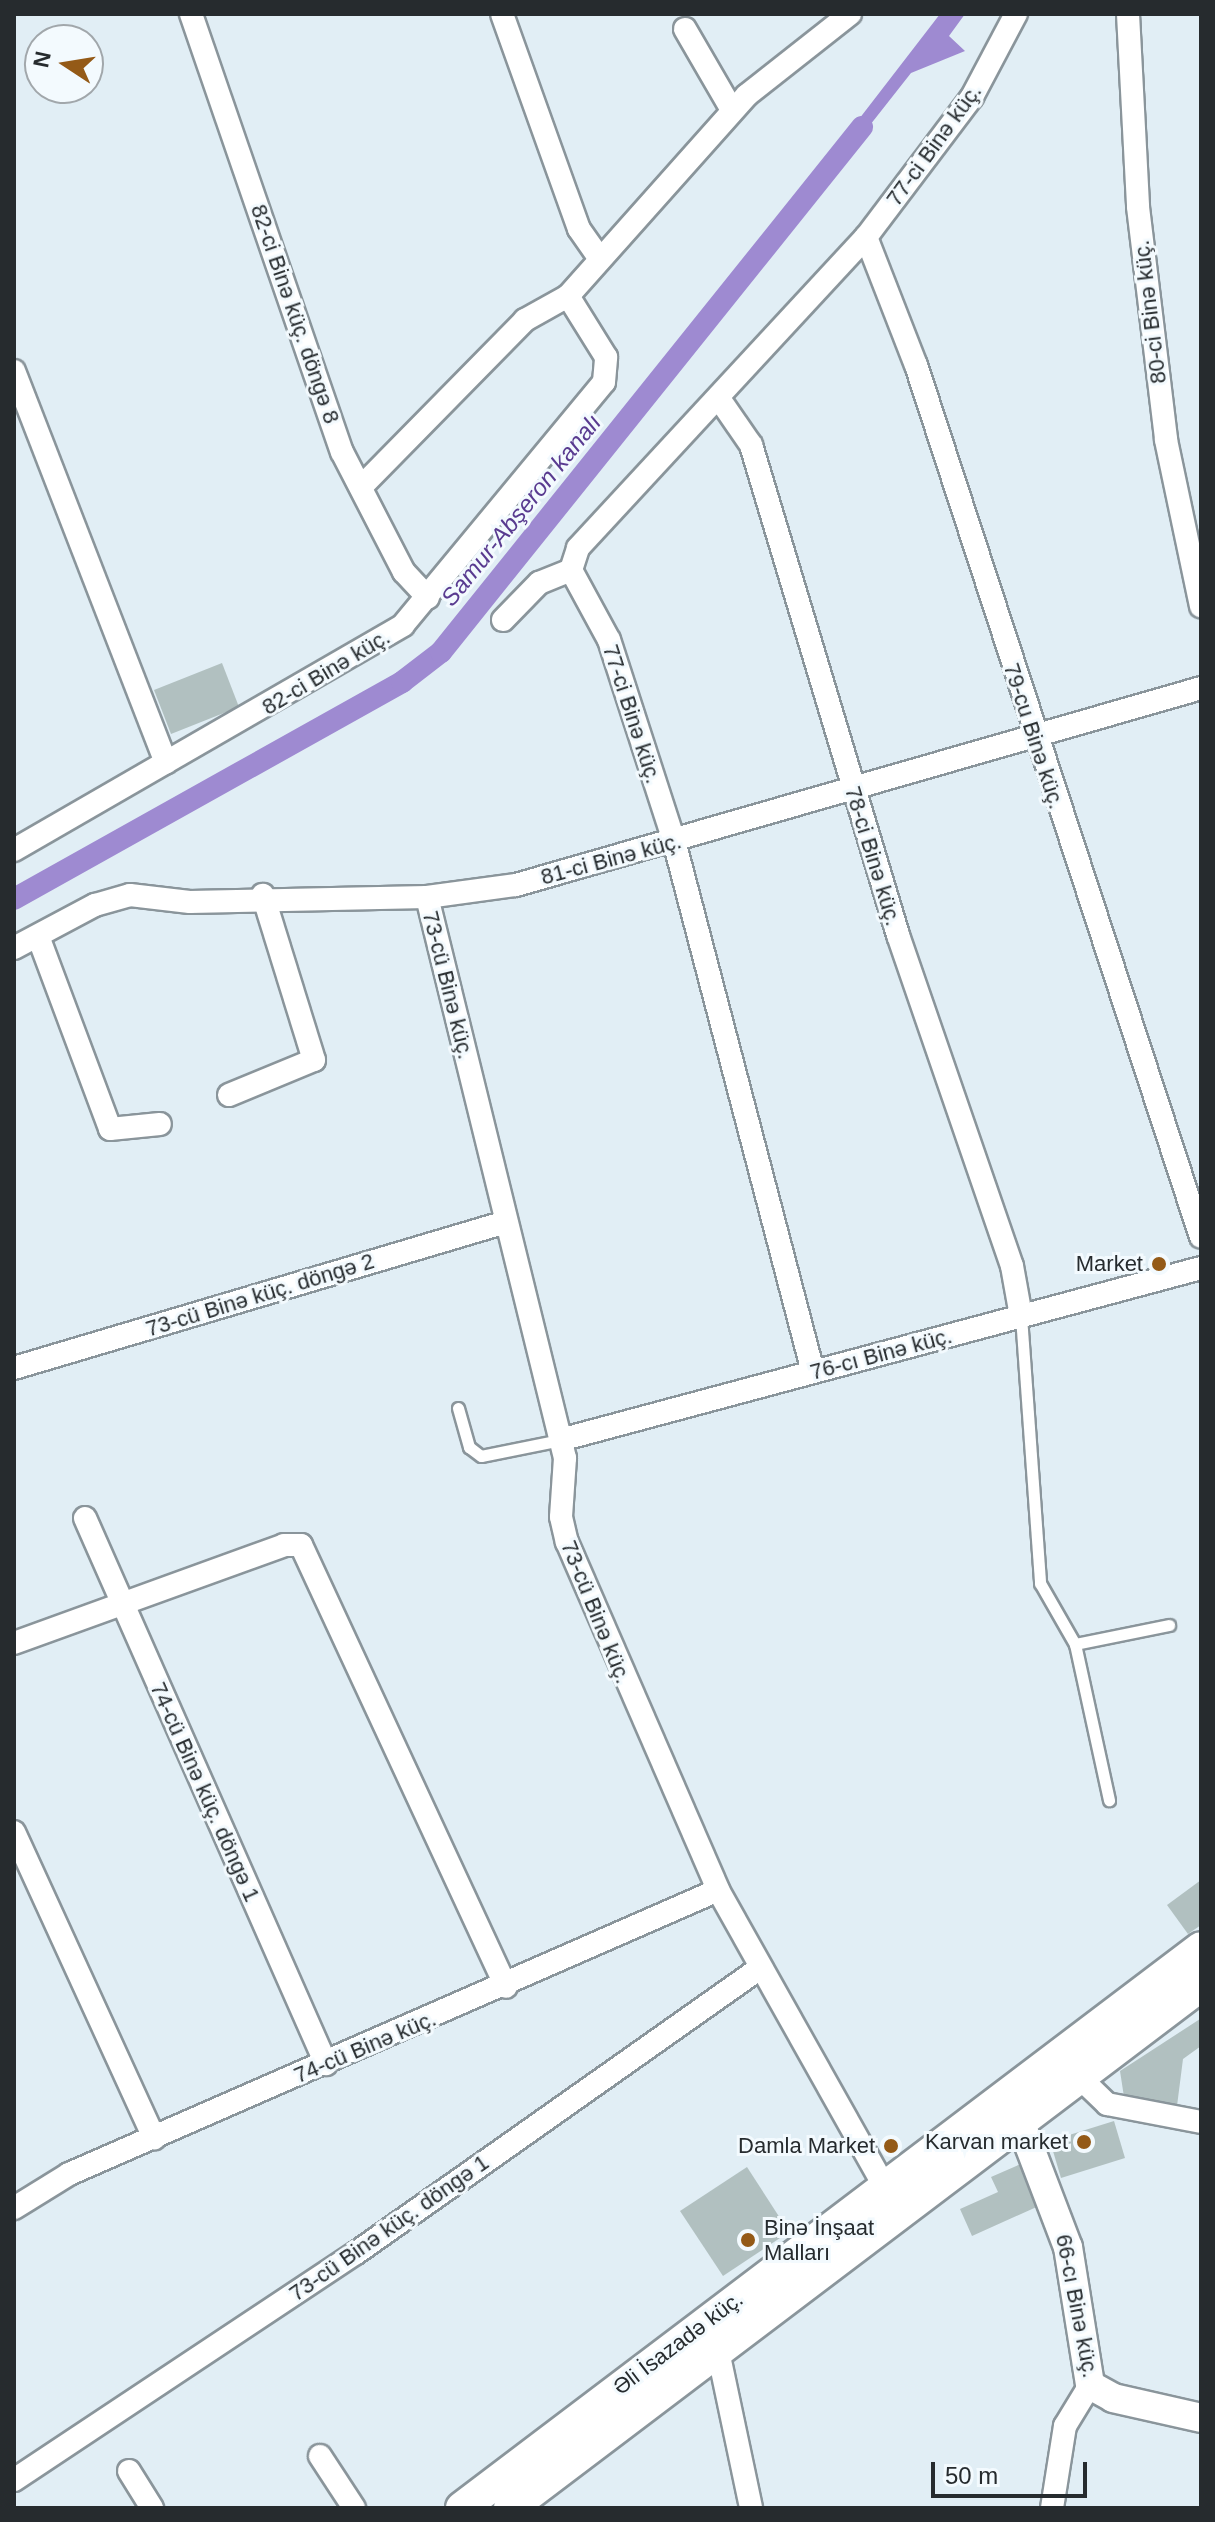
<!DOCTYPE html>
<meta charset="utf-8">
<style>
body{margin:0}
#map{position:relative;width:1215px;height:2522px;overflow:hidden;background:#e1eef5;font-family:Helvetica,sans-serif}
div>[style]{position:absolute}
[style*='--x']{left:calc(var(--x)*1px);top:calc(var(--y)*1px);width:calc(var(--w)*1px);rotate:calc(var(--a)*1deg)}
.water>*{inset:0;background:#9e8ad1}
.canal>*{height:22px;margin:-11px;padding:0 11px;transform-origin:11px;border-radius:11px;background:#9e8ad1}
.building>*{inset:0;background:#b1c0c0}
.roads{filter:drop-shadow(2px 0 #8a959b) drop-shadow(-2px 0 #8a959b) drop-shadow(0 2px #8a959b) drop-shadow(0 -2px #8a959b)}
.service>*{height:11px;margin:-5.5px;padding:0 5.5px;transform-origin:5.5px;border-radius:5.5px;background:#fff}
.minor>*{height:22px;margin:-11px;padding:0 11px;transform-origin:11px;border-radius:11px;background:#fff}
.tertiary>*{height:28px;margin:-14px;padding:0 14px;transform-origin:14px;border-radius:14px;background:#fff}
.secondary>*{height:32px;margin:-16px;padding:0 16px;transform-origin:16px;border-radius:16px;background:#fff}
.dots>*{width:22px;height:22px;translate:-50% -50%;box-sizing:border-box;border:4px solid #f3fafe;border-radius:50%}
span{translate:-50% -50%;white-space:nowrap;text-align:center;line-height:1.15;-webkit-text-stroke:6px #f3fafe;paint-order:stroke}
.street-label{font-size:22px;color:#262b2e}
.poi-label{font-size:22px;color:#262b2e}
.right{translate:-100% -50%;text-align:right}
.left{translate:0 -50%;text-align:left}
.water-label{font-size:24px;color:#593b90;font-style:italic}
.frame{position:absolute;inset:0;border:16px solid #262b2e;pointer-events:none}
.north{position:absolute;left:24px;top:24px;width:80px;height:80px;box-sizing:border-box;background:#f3fafe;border:2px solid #a1a7ab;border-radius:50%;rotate:282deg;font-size:22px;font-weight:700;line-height:32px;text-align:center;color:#262b2e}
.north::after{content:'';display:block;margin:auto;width:28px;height:36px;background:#945a17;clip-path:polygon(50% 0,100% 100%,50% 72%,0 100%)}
.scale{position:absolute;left:931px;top:2462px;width:156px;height:36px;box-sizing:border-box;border:4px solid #262b2e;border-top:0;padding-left:10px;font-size:24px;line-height:28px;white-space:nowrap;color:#262b2e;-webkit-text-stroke:6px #f3fafe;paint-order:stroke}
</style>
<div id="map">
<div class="water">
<div style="clip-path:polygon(940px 14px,965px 14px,949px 36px,965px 51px,911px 73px,848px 153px,839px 145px)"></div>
</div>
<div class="canal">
<div style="--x:14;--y:899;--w:445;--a:-29.2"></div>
<div style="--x:402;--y:682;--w:49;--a:-37.6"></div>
<div style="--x:441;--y:652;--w:673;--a:-51.27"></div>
</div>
<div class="building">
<div style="clip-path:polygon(222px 663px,239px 707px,171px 734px,154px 690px)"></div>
<div style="clip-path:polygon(1201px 1880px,1201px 1925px,1188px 1934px,1167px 1905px)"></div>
<div style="clip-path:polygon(1200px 2019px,1201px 2046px,1183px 2059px,1177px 2106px,1124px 2097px,1120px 2071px)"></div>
<div style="clip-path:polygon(1114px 2121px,1125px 2158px,1061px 2178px,1050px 2141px)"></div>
<div style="clip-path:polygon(1023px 2163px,1041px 2205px,972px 2236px,960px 2209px,998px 2192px,991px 2177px)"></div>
<div style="clip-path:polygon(747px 2167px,789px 2232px,723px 2276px,680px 2211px)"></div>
</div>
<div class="roads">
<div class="service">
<div style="--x:1021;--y:1316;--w:268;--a:85.9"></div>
<div style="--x:1040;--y:1583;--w:70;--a:60.2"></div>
<div style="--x:1075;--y:1644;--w:160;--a:77.7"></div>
<div style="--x:458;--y:1408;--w:41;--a:74.2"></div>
<div style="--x:469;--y:1447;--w:15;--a:37"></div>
<div style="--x:481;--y:1456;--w:81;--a:-11.4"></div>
<div style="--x:1075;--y:1644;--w:96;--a:-11.4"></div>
</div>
<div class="minor">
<div style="--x:191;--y:14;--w:463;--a:71"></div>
<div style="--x:342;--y:452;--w:135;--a:62.7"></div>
<div style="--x:404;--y:572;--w:35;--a:47"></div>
<div style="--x:502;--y:14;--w:228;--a:70.3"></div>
<div style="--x:579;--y:229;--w:35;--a:55"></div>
<div style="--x:1128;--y:14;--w:193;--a:87"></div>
<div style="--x:1138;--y:207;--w:235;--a:83.1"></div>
<div style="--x:1166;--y:440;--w:170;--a:78.1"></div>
<div style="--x:685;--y:29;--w:94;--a:59.9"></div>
<div style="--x:866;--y:237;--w:137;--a:68.7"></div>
<div style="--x:916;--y:365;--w:917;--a:71.9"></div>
<div style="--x:568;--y:296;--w:269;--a:-48.3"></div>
<div style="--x:747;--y:95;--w:131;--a:-38.2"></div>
<div style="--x:14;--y:371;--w:420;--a:68.8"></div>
<div style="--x:720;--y:400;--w:55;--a:55.4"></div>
<div style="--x:751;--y:445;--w:512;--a:73.3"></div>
<div style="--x:898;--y:935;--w:350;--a:71"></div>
<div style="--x:1012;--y:1266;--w:51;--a:79.8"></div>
<div style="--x:361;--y:487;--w:234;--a:-45.5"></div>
<div style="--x:525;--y:320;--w:49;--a:-29.2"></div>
<div style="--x:503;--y:620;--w:52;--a:-45.8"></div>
<div style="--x:539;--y:583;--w:35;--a:-22"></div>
<div style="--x:14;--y:850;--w:449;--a:-30"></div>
<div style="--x:403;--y:625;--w:315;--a:-50.4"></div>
<div style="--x:604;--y:382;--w:25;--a:-85"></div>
<div style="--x:606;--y:357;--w:72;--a:-121.9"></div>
<div style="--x:427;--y:897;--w:578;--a:76.18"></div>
<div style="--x:565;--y:1458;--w:59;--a:93.9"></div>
<div style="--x:561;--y:1517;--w:26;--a:77"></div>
<div style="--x:567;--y:1542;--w:379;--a:66.5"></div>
<div style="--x:718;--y:1890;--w:339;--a:60.7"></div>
<div style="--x:38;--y:936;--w:206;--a:69.5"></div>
<div style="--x:110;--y:1129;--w:50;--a:-5.7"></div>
<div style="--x:14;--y:948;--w:92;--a:-28"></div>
<div style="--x:95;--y:905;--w:36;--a:-16"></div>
<div style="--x:130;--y:895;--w:60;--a:6.7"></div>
<div style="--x:190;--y:902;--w:237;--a:-1.2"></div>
<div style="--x:427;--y:897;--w:90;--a:-7.7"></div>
<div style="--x:516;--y:885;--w:713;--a:-16.04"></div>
<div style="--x:229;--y:1095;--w:92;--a:-22.4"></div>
<div style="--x:314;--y:1060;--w:173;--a:-107.2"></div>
<div style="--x:14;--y:1368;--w:513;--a:-16.53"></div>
<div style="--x:813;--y:1372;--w:549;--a:-104.67"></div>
<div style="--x:674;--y:841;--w:211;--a:-107.9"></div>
<div style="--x:609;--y:640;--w:80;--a:-118.5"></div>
<div style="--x:571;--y:570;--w:23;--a:-72"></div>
<div style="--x:578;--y:548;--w:424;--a:-47.2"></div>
<div style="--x:866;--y:237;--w:176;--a:-52.9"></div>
<div style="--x:972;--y:97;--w:94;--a:-62.1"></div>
<div style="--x:560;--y:1440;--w:664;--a:-15.02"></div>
<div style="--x:85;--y:1518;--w:597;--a:66.18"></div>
<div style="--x:14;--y:1643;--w:287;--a:-19.9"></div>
<div style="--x:284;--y:1545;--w:17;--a:0"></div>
<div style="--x:301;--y:1545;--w:487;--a:65.1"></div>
<div style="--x:14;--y:1832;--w:337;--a:65.4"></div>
<div style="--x:1077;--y:2075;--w:42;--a:44"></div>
<div style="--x:1107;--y:2104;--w:96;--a:10.8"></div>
<div style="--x:14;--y:2208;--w:65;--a:-31.7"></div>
<div style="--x:69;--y:2174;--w:708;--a:-23.63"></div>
<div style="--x:718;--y:2351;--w:160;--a:78.1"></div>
<div style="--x:320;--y:2456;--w:62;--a:56.8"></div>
<div style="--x:129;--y:2471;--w:44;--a:58.1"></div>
<div style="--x:14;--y:2480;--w:410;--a:-33.6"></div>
<div style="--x:356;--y:2253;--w:493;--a:-35.2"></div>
<div style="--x:1052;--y:2508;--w:83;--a:-81"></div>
<div style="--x:1065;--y:2426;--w:48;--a:-58.6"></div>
</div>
<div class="tertiary">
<div style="--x:1019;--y:2119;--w:137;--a:69.1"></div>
<div style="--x:1068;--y:2247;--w:140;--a:80.9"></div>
<div style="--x:1090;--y:2385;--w:26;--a:29"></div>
<div style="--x:1113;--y:2398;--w:90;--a:12.8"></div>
</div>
<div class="secondary">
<div style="--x:462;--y:2508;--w:927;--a:-37.15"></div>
<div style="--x:510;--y:2508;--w:867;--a:-37.12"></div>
</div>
</div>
<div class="dots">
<div style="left:1159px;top:1264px;background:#945a17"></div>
<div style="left:1084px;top:2142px;background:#945a17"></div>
<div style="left:891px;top:2146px;background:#945a17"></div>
<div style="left:748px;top:2240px;background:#945a17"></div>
</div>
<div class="street-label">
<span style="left:934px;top:145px;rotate:-54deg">77-ci Binə küç.</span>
<span style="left:1150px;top:312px;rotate:-97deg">80-ci Binə küç.</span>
<span style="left:295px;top:314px;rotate:71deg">82-ci Binə küç. döngə 8</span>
<span style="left:326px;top:672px;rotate:-31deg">82-ci Binə küç.</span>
<span style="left:632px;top:714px;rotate:72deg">77-ci Binə küç.</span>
<span style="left:1034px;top:736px;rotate:72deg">79-cu Binə küç.</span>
<span style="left:873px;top:856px;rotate:73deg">78-ci Binə küç.</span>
<span style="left:611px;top:859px;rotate:-15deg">81-ci Binə küç.</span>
<span style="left:448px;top:985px;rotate:76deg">73-cü Binə küç.</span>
<span style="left:260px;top:1295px;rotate:-17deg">73-cü Binə küç. döngə 2</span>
<span style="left:881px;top:1354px;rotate:-15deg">76-cı Binə küç.</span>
<span style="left:596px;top:1612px;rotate:68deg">73-cü Binə küç.</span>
<span style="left:205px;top:1792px;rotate:66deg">74-cü Binə küç. döngə 1</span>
<span style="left:365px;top:2047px;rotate:-23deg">74-cü Binə küç.</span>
<span style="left:389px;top:2228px;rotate:-35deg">73-cü Binə küç. döngə 1</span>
<span style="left:1077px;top:2306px;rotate:79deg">66-cı Binə küç.</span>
<span style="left:678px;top:2343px;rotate:-37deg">Əli İsazadə küç.</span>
</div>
<div class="poi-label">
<span class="right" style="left:1143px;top:1264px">Market</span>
<span class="right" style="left:1068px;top:2142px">Karvan market</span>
<span class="right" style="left:875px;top:2146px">Damla Market</span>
<span class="left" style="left:764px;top:2240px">Binə İnşaat<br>Malları</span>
</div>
<div class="water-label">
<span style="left:521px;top:510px;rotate:-51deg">Samur-Abşeron kanalı</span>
</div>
<div class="frame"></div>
<div class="north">N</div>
<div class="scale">50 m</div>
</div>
